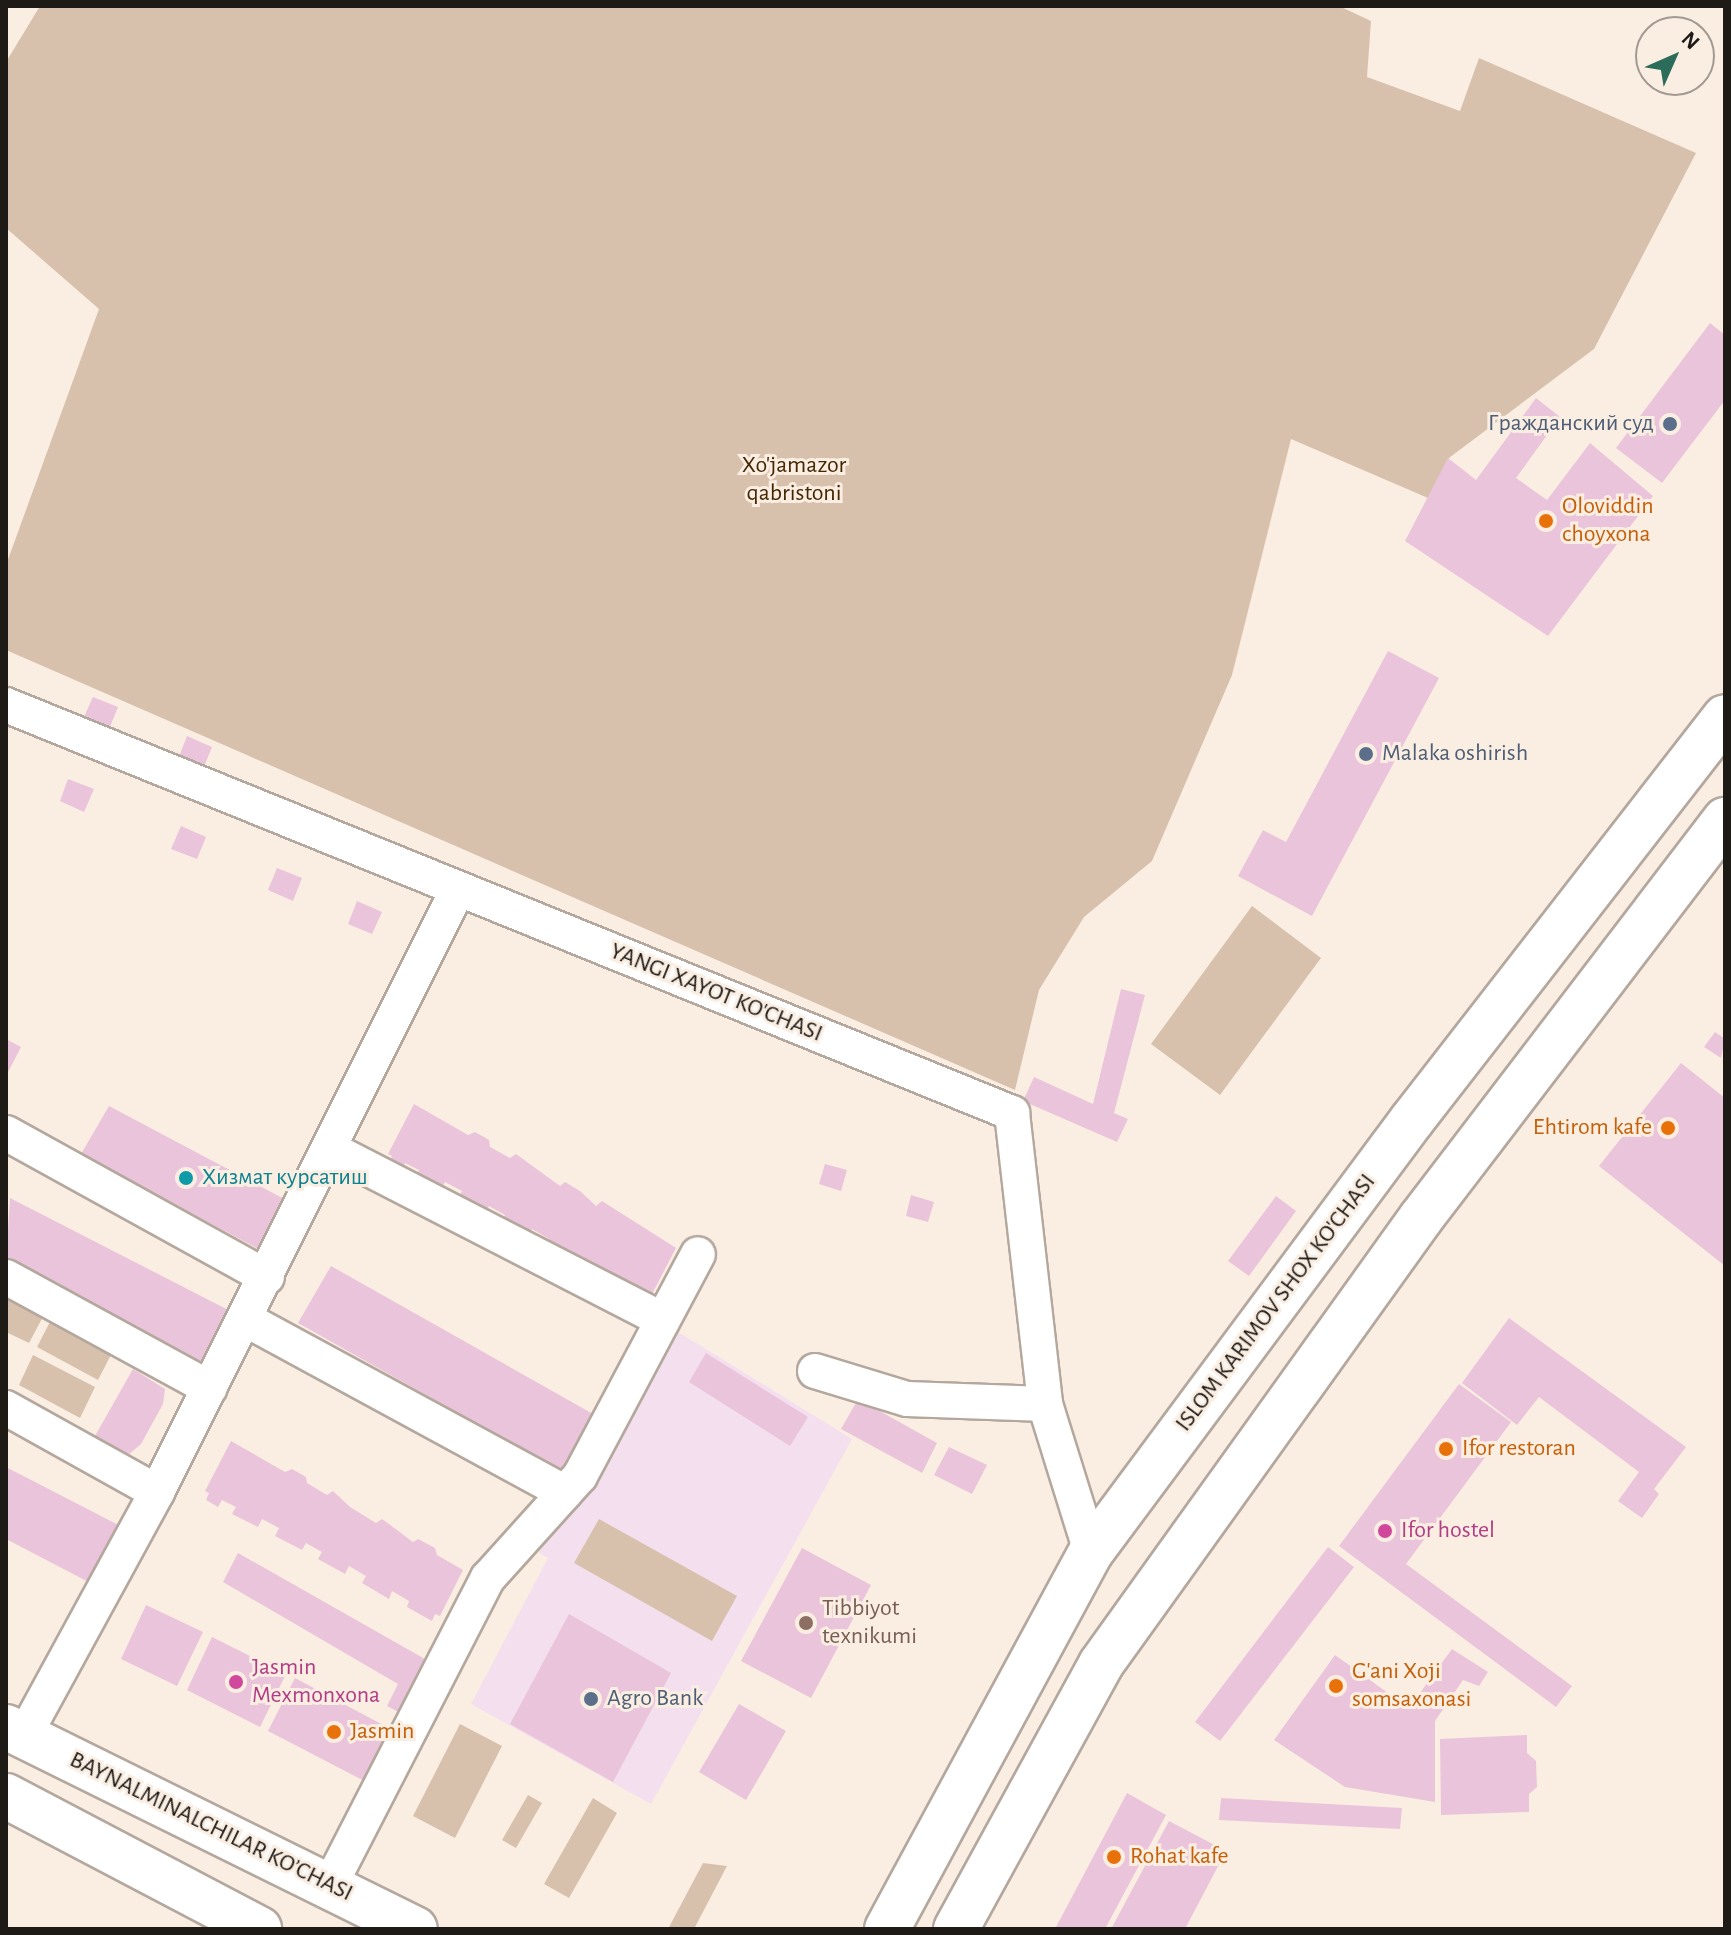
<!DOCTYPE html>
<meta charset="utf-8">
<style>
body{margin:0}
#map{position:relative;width:1731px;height:1935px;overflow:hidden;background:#faeee3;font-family:"Alegreya Sans",sans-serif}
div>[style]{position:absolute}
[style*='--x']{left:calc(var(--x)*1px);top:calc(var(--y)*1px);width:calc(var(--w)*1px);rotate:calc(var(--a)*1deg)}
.commercial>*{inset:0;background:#f4dfee}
.green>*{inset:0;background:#d8c1ac}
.building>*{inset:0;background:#eac4da}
.roads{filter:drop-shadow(2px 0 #b4a89e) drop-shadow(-2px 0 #b4a89e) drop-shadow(0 2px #b4a89e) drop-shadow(0 -2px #b4a89e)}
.minor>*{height:34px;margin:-17px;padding:0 17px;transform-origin:17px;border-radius:17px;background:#fff}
.secondary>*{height:44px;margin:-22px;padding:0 22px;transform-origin:22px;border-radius:22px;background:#fff}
.dots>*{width:22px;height:22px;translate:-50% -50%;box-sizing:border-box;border:4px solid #faeee3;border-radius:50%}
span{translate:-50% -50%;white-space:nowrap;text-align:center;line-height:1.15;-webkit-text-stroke:6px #faeee3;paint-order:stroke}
.service-label{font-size:24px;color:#4e5e75}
.right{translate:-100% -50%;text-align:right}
.left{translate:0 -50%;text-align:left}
.park-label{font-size:24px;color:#452703}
.food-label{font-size:24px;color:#c56008}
.street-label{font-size:24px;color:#1e1a16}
.culture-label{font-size:24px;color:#0d838f}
.hotel-label{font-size:24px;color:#b23c85}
.education-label{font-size:24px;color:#785e54}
.frame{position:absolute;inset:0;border:8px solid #1e1a16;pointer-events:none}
.north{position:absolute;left:1635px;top:16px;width:80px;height:80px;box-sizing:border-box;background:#faeee3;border:2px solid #a29991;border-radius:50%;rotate:45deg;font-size:22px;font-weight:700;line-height:32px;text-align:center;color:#1e1a16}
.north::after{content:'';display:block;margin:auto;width:28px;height:36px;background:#2c6c5a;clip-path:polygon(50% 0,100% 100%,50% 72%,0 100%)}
</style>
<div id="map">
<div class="commercial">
<div style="clip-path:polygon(670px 1327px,852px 1439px,651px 1804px,471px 1704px,548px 1558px,539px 1553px)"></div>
</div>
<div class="green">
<div style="clip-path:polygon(40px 6px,1339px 6px,1371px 21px,1367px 77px,1460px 111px,1479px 58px,1696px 153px,1594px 349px,1449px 458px,1428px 498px,1291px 439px,1232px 675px,1152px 861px,1084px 917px,1039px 990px,1015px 1090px,6px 650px,6px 565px,99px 309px,6px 228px,6px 62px)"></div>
<div style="clip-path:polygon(1252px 906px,1321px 958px,1220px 1095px,1151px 1044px)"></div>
<div style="clip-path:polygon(6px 1294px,45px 1313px,29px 1343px,6px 1332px)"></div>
<div style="clip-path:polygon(52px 1318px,114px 1349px,98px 1380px,37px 1347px)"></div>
<div style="clip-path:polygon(33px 1355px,95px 1387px,80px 1418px,19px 1385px)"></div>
<div style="clip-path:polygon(599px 1519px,737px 1596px,712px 1641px,574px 1563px)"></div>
<div style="clip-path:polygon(460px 1724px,502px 1746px,455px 1838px,413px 1816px)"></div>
<div style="clip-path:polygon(528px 1795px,542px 1803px,516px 1848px,502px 1840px)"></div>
<div style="clip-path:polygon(593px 1798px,617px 1813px,569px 1898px,544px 1884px)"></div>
<div style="clip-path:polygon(703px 1863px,727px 1866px,694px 1929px,668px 1929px)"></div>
</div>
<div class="building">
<div style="clip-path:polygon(1710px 323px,1725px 335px,1725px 400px,1662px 483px,1616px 448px)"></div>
<div style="clip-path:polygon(1536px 398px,1560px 417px,1516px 478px,1547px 500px,1590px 443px,1653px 496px,1548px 636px,1405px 541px,1448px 458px,1476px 480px)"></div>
<div style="clip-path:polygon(1388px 651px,1439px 678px,1312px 916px,1238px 876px,1263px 830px,1286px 842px)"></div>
<div style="clip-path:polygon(93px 697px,118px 707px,109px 729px,83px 719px)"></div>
<div style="clip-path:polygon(187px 736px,212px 747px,203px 769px,178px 759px)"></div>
<div style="clip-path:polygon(68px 779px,94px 789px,84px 812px,60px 801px)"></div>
<div style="clip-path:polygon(181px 826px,206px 837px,197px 859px,171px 849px)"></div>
<div style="clip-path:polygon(277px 868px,302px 878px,293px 901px,268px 890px)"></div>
<div style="clip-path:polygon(357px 901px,382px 912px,372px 934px,348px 924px)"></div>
<div style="clip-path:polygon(1121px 989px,1145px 995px,1114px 1113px,1128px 1119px,1117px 1142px,1023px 1101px,1034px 1077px,1093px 1104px)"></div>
<div style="clip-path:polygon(1715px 1032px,1725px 1039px,1721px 1058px,1704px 1047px)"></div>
<div style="clip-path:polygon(6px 1039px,21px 1047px,6px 1076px)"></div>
<div style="clip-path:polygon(1681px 1063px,1725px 1098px,1725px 1266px,1599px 1166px)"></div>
<div style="clip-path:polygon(414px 1104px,468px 1135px,475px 1132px,489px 1140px,490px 1147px,510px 1158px,516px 1154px,560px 1186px,565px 1182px,580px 1191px,596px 1206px,602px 1201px,676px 1248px,651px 1296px,619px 1277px,615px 1284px,590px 1270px,593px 1264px,576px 1254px,572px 1261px,545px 1246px,549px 1239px,532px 1229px,528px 1236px,501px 1222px,505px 1215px,489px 1206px,486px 1213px,458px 1198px,462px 1191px,445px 1182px,441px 1190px,416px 1177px,419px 1170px,405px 1163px,402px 1170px,389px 1163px,392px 1156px,388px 1154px)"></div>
<div style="clip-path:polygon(109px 1106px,290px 1202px,264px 1252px,81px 1154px)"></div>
<div style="clip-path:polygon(825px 1164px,847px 1170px,841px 1191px,819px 1184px)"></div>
<div style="clip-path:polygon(911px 1195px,934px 1202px,928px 1222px,906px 1216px)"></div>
<div style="clip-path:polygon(1276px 1196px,1296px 1211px,1249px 1276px,1228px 1261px)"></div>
<div style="clip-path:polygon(10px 1198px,238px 1315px,211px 1368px,6px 1263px)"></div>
<div style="clip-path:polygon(331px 1266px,593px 1414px,561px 1471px,298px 1323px)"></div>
<div style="clip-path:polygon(1509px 1318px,1686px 1447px,1654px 1489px,1659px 1494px,1642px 1518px,1618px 1501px,1639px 1472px,1539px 1397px,1517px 1425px,1462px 1383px)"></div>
<div style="clip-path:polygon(706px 1353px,808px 1417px,790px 1446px,689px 1382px)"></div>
<div style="clip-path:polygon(133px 1369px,165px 1389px,163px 1404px,141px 1444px,128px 1455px,95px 1436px)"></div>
<div style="clip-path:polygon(1459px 1384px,1511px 1422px,1406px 1564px,1572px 1686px,1556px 1707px,1339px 1546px)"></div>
<div style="clip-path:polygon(858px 1399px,937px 1443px,922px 1473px,841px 1429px)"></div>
<div style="clip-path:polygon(231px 1441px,285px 1472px,292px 1469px,306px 1477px,307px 1483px,327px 1495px,333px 1491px,350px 1507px,376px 1523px,382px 1519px,413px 1542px,418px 1539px,435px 1548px,437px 1555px,463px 1570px,440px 1616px,435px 1614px,432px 1621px,407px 1607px,409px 1601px,392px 1591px,389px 1599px,362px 1583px,366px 1576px,349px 1566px,345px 1574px,318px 1559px,322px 1552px,306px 1543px,302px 1550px,275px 1536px,279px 1528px,262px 1519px,258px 1527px,232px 1514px,236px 1507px,222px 1500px,218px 1507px,206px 1500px,209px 1493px,205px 1491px)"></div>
<div style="clip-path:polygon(949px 1447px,987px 1465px,972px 1494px,934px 1475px)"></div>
<div style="clip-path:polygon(6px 1467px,130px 1531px,100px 1588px,6px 1539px)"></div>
<div style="clip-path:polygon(1328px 1547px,1354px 1567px,1220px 1741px,1195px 1722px)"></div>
<div style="clip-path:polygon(802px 1548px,871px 1585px,811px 1698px,741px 1661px)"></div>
<div style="clip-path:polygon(238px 1553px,432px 1663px,404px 1715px,387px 1706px,398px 1684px,223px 1582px)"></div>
<div style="clip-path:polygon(146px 1605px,203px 1632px,177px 1686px,121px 1659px)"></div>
<div style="clip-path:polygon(569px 1614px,671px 1673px,613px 1782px,510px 1724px)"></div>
<div style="clip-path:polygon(212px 1637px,286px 1674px,260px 1727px,187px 1690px)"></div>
<div style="clip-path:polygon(1452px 1649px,1488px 1672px,1479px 1686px,1463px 1680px,1435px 1721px,1435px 1802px,1345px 1787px,1274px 1740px,1335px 1655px,1409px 1708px)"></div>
<div style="clip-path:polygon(295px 1678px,400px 1734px,374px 1786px,268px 1731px)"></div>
<div style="clip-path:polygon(739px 1704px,786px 1731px,746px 1800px,699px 1772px)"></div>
<div style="clip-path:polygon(1527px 1735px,1527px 1753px,1536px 1761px,1537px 1787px,1529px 1794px,1529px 1812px,1441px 1815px,1440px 1739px)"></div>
<div style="clip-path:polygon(1127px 1793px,1166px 1815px,1105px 1929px,1055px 1929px)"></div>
<div style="clip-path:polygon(1221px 1798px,1402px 1808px,1400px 1829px,1219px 1820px)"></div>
<div style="clip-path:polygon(1169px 1821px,1226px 1851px,1185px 1929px,1111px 1929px)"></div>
</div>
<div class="roads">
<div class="minor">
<div style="--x:6;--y:705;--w:1086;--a:22.08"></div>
<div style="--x:1012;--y:1113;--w:293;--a:83.5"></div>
<div style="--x:1045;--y:1404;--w:155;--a:72.7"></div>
<div style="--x:6;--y:1133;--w:298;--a:28.9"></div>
<div style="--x:330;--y:1149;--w:374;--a:27.2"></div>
<div style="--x:6;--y:1277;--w:232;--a:28.6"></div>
<div style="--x:245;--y:1319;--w:364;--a:28.5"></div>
<div style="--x:815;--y:1371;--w:96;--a:16.9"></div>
<div style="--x:907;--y:1399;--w:138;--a:2.1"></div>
<div style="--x:6;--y:1408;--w:173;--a:29.1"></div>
<div style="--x:24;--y:1736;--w:278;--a:-61.4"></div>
<div style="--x:157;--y:1492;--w:674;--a:-63.47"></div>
<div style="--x:330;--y:1885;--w:345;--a:-62.8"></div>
<div style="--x:488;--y:1578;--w:137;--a:-48"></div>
<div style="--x:580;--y:1476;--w:251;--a:-62"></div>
</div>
<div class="secondary">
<div style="--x:6;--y:1727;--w:456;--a:26.3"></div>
<div style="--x:6;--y:1796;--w:286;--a:27.7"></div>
<div style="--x:887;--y:1929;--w:429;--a:-61.6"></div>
<div style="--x:1091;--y:1552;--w:538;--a:-53.39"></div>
<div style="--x:1412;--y:1120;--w:510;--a:-52.16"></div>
<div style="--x:956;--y:1929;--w:302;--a:-61.3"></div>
<div style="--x:1101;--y:1664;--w:549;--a:-54.34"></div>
<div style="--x:1421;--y:1218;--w:501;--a:-52.63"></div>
</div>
</div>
<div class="dots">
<div style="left:1670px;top:424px;background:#5c6f8a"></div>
<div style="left:1546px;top:521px;background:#e8710a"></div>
<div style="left:1366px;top:754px;background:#5c6f8a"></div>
<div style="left:1668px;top:1128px;background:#e8710a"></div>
<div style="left:186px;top:1178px;background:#0f9aa8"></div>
<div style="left:1446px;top:1449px;background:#e8710a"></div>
<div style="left:1385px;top:1531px;background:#d1479c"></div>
<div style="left:806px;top:1623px;background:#8d6e63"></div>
<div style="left:236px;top:1682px;background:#d1479c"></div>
<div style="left:1336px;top:1686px;background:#e8710a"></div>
<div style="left:591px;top:1699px;background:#5c6f8a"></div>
<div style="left:334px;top:1732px;background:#e8710a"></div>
<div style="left:1114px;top:1857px;background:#e8710a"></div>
</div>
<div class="service-label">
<span class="right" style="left:1654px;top:424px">Гражданский суд</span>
<span class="left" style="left:1382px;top:754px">Malaka oshirish</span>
<span class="left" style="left:607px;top:1699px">Agro Bank</span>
</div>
<div class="park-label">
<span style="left:794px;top:480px">Xo'jamazor<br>qabristoni</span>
</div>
<div class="food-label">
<span class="left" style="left:1562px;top:521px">Oloviddin<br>choyxona</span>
<span class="right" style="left:1652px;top:1128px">Ehtirom kafe</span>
<span class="left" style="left:1462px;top:1449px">Ifor restoran</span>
<span class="left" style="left:1352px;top:1686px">G'ani Xoji<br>somsaxonasi</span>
<span class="left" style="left:350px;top:1732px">Jasmin</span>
<span class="left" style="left:1130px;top:1857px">Rohat kafe</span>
</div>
<div class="street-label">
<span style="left:716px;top:993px;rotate:22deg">YANGI XAYOT KO'CHASI</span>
<span style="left:1276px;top:1303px;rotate:-53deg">ISLOM KARIMOV SHOX KO'CHASI</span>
<span style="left:211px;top:1827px;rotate:26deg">BAYNALMINALCHILAR KO’CHASI</span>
</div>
<div class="culture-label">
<span class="left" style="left:202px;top:1178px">Хизмат курсатиш</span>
</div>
<div class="hotel-label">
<span class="left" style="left:1401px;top:1531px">Ifor hostel</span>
<span class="left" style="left:252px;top:1682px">Jasmin<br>Mexmonxona</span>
</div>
<div class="education-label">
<span class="left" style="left:822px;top:1623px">Tibbiyot<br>texnikumi</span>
</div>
<div class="frame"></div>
<div class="north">N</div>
</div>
